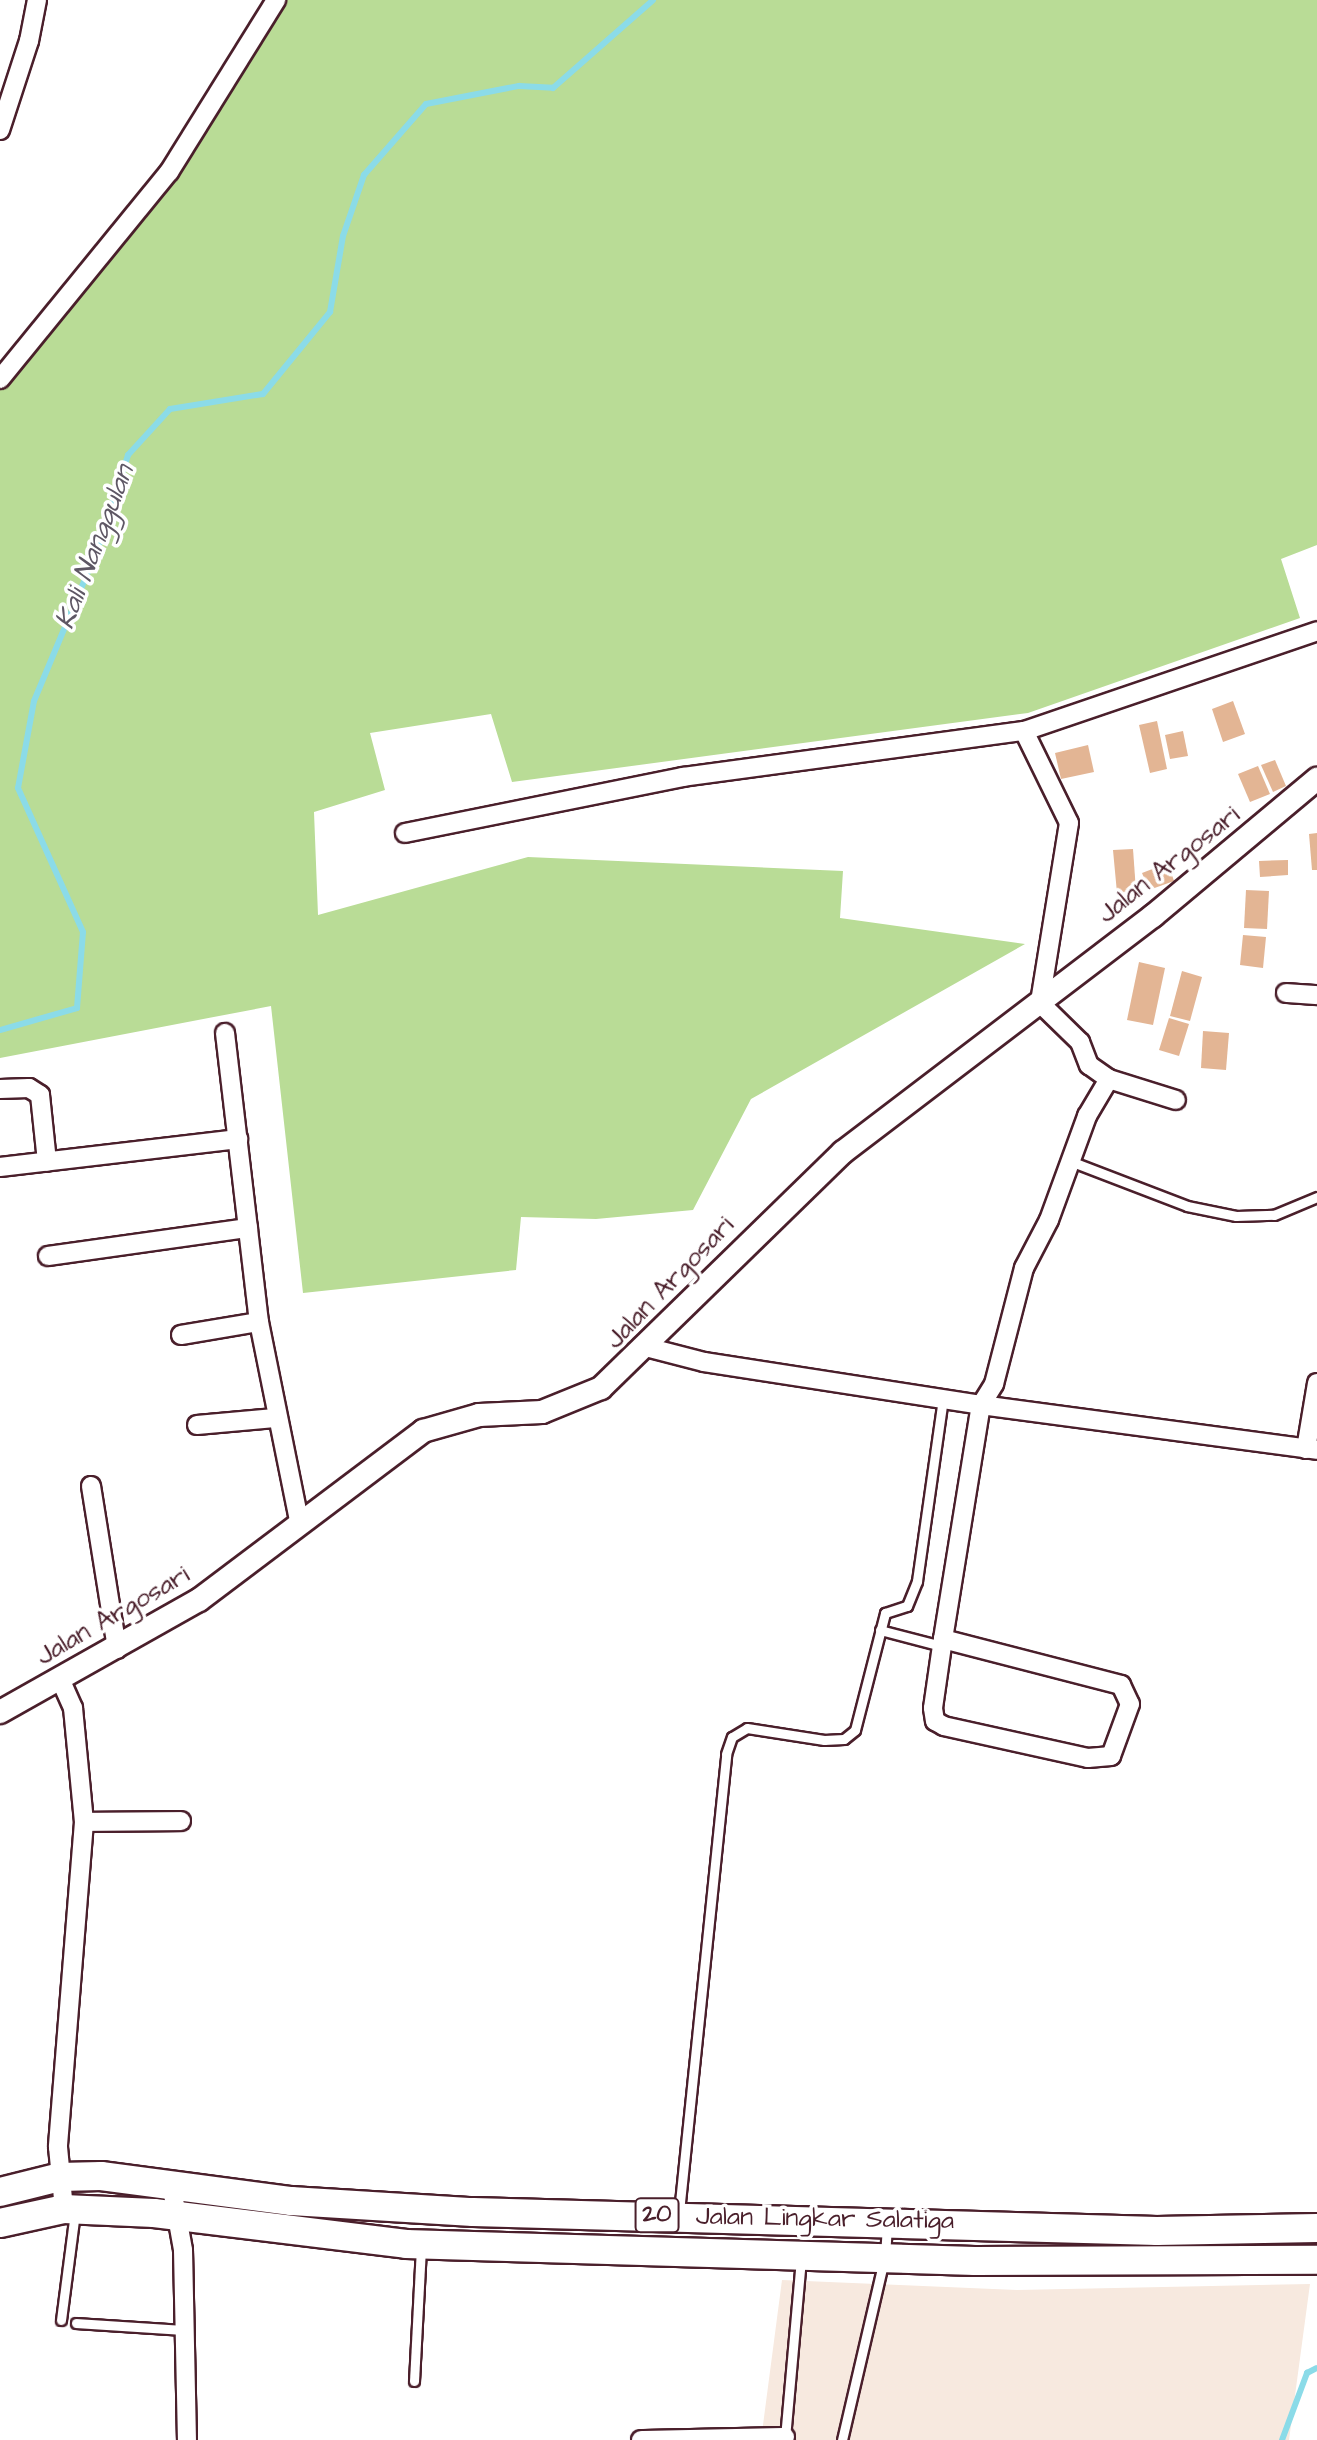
<!DOCTYPE html>
<style>
body{margin:0}
#map{position:relative;width:1317px;height:2440px;overflow:hidden;background:#fff;font-family:"Architects Daughter",sans-serif}
div>[style]{position:absolute}
[style*='--x']{left:calc(var(--x)*1px);top:calc(var(--y)*1px);width:calc(var(--w)*1px);rotate:calc(var(--a)*1deg)}
.built>*{inset:0;background:#f7e9df}
.green>*{inset:0;background:#b9dc96}
.stream>*{height:6px;margin:-3px;padding:0 3px;transform-origin:3px;border-radius:3px;background:#8bdbe8}
.building>*{inset:0;background:#e3b594}
.roads{filter:drop-shadow(2px 0 #4a1f2b) drop-shadow(-2px 0 #4a1f2b) drop-shadow(0 2px #4a1f2b) drop-shadow(0 -2px #4a1f2b)}
.service>*{height:9px;margin:-4.5px;padding:0 4.5px;transform-origin:4.5px;border-radius:4.5px;background:#fff}
.minor>*{height:18px;margin:-9px;padding:0 9px;transform-origin:9px;border-radius:9px;background:#fff}
.tertiary>*{height:22px;margin:-11px;padding:0 11px;transform-origin:11px;border-radius:11px;background:#fff}
.trunk>*{height:28px;margin:-14px;padding:0 14px;transform-origin:14px;border-radius:14px;background:#fff}
span{translate:-50% -50%;white-space:nowrap;text-align:center;line-height:1.15;-webkit-text-stroke:7px #fff;paint-order:stroke}
.shield-label span{padding:2px 6px;background:#fff;border:2px solid;border-radius:6px;-webkit-text-stroke-width:0}
.shield-label{font-size:24px;color:#4a1f2b;font-weight:700}
.street-label{font-size:26px;color:#4a1f2b}
.water-label{font-size:28px;color:#5e5764;font-style:italic}
</style>
<div id="map">
<div class="built">
<div style="clip-path:polygon(782px 2280px,1017px 2290px,1310px 2284px,1289px 2440px,761px 2440px)"></div>
</div>
<div class="green">
<div style="clip-path:polygon(269px 0,1317px 0,1317px 545px,1281px 559px,1300px 618px,1028px 713px,512px 782px,491px 714px,370px 733px,385px 790px,314px 812px,318px 915px,528px 857px,843px 871px,840px 918px,1025px 944px,751px 1099px,693px 1210px,596px 1219px,521px 1217px,516px 1270px,303px 1293px,271px 1006px,0 1058px,0 362px,41px 323px,167px 168px)"></div>
</div>
<div class="stream">
<div style="--x:0;--y:1030;--w:80;--a:-15.9"></div>
<div style="--x:77;--y:1008;--w:76;--a:-85.5"></div>
<div style="--x:83;--y:932;--w:158;--a:-114.3"></div>
<div style="--x:18;--y:788;--w:88;--a:-79.6"></div>
<div style="--x:34;--y:701;--w:166;--a:-67.3"></div>
<div style="--x:98;--y:548;--w:98;--a:-72.1"></div>
<div style="--x:128;--y:455;--w:62;--a:-47.6"></div>
<div style="--x:170;--y:409;--w:94;--a:-9.2"></div>
<div style="--x:263;--y:394;--w:106;--a:-50.7"></div>
<div style="--x:330;--y:312;--w:77;--a:-80.3"></div>
<div style="--x:343;--y:236;--w:65;--a:-71"></div>
<div style="--x:364;--y:175;--w:94;--a:-48.9"></div>
<div style="--x:426;--y:104;--w:95;--a:-11"></div>
<div style="--x:519;--y:86;--w:34;--a:3"></div>
<div style="--x:553;--y:88;--w:133;--a:-41.3"></div>
<div style="--x:1282;--y:2440;--w:72;--a:-69.5"></div>
<div style="--x:1307;--y:2373;--w:11;--a:-27"></div>
</div>
<div class="building">
<div style="clip-path:polygon(1233px 701px,1245px 734px,1223px 742px,1212px 709px)"></div>
<div style="clip-path:polygon(1157px 721px,1167px 769px,1150px 773px,1139px 725px)"></div>
<div style="clip-path:polygon(1183px 731px,1188px 756px,1170px 759px,1165px 735px)"></div>
<div style="clip-path:polygon(1088px 745px,1094px 772px,1061px 779px,1055px 753px)"></div>
<div style="clip-path:polygon(1275px 760px,1286px 786px,1273px 792px,1261px 765px)"></div>
<div style="clip-path:polygon(1258px 766px,1270px 794px,1250px 802px,1238px 774px)"></div>
<div style="clip-path:polygon(1317px 833px,1317px 870px,1312px 870px,1309px 834px)"></div>
<div style="clip-path:polygon(1133px 849px,1136px 891px,1117px 893px,1113px 850px)"></div>
<div style="clip-path:polygon(1288px 860px,1288px 875px,1260px 877px,1259px 861px)"></div>
<div style="clip-path:polygon(1168px 863px,1174px 881px,1149px 890px,1142px 873px)"></div>
<div style="clip-path:polygon(1246px 890px,1269px 891px,1267px 929px,1244px 928px)"></div>
<div style="clip-path:polygon(1243px 935px,1266px 937px,1263px 968px,1240px 965px)"></div>
<div style="clip-path:polygon(1139px 962px,1165px 968px,1153px 1025px,1127px 1020px)"></div>
<div style="clip-path:polygon(1182px 971px,1202px 977px,1190px 1021px,1170px 1016px)"></div>
<div style="clip-path:polygon(1169px 1018px,1189px 1024px,1179px 1056px,1159px 1050px)"></div>
<div style="clip-path:polygon(1203px 1031px,1229px 1033px,1226px 1070px,1201px 1068px)"></div>
</div>
<div class="roads">
<div class="service">
<div style="--x:1070;--y:1161;--w:125;--a:21"></div>
<div style="--x:1187;--y:1206;--w:50;--a:11.5"></div>
<div style="--x:1236;--y:1216;--w:38;--a:-2"></div>
<div style="--x:1274;--y:1215;--w:47;--a:-22.7"></div>
<div style="--x:880;--y:1630;--w:64;--a:14.5"></div>
<div style="--x:679;--y:2212;--w:460;--a:-84.1"></div>
<div style="--x:726;--y:1754;--w:18;--a:-71"></div>
<div style="--x:732;--y:1737;--w:17;--a:-31"></div>
<div style="--x:747;--y:1728;--w:78;--a:8.9"></div>
<div style="--x:824;--y:1740;--w:20;--a:-3"></div>
<div style="--x:844;--y:1739;--w:14;--a:-39"></div>
<div style="--x:855;--y:1730;--w:121;--a:-75.6"></div>
<div style="--x:885;--y:1613;--w:23;--a:-18"></div>
<div style="--x:907;--y:1606;--w:27;--a:-68"></div>
<div style="--x:917;--y:1581;--w:184;--a:-81.9"></div>
<div style="--x:61;--y:2320;--w:109;--a:-82.6"></div>
<div style="--x:76;--y:2323;--w:107;--a:3.7"></div>
<div style="--x:414;--y:2381;--w:134;--a:-87"></div>
<div style="--x:785;--y:2438;--w:182;--a:-84.9"></div>
<div style="--x:842;--y:2440;--w:190;--a:-76.9"></div>
<div style="--x:885;--y:2255;--w:27;--a:-86"></div>
</div>
<div class="minor">
<div style="--x:0;--y:130;--w:94;--a:-72"></div>
<div style="--x:29;--y:41;--w:42;--a:-79"></div>
<div style="--x:0;--y:379;--w:267;--a:-50.8"></div>
<div style="--x:169;--y:172;--w:203;--a:-58.1"></div>
<div style="--x:1024;--y:731;--w:102;--a:63.9"></div>
<div style="--x:1069;--y:823;--w:182;--a:99.2"></div>
<div style="--x:1040;--y:1003;--w:56;--a:44.3"></div>
<div style="--x:1080;--y:1042;--w:25;--a:69"></div>
<div style="--x:1089;--y:1065;--w:24;--a:35"></div>
<div style="--x:1109;--y:1079;--w:70;--a:17.4"></div>
<div style="--x:405;--y:833;--w:284;--a:-11.4"></div>
<div style="--x:683;--y:777;--w:344;--a:-7.7"></div>
<div style="--x:1024;--y:731;--w:310;--a:-18.8"></div>
<div style="--x:1286;--y:993;--w:31;--a:4"></div>
<div style="--x:225;--y:1033;--w:291;--a:83.3"></div>
<div style="--x:259;--y:1322;--w:207;--a:78.6"></div>
<div style="--x:0;--y:1089;--w:29;--a:-2"></div>
<div style="--x:29;--y:1088;--w:13;--a:32"></div>
<div style="--x:40;--y:1095;--w:67;--a:84"></div>
<div style="--x:0;--y:1167;--w:240;--a:-6.7"></div>
<div style="--x:48;--y:1256;--w:202;--a:-8"></div>
<div style="--x:181;--y:1335;--w:79;--a:-9.5"></div>
<div style="--x:646;--y:1347;--w:60;--a:14.5"></div>
<div style="--x:704;--y:1362;--w:280;--a:8.8"></div>
<div style="--x:981;--y:1405;--w:339;--a:7.6"></div>
<div style="--x:197;--y:1425;--w:78;--a:-5.1"></div>
<div style="--x:1306;--y:1449;--w:67;--a:-80.5"></div>
<div style="--x:91;--y:1486;--w:165;--a:80.9"></div>
<div style="--x:943;--y:1639;--w:184;--a:14.5"></div>
<div style="--x:1121;--y:1685;--w:21;--a:65"></div>
<div style="--x:1130;--y:1704;--w:55;--a:110.1"></div>
<div style="--x:1111;--y:1756;--w:23;--a:175"></div>
<div style="--x:1088;--y:1758;--w:148;--a:-167.5"></div>
<div style="--x:944;--y:1726;--w:10;--a:-151"></div>
<div style="--x:935;--y:1721;--w:13;--a:-99"></div>
<div style="--x:933;--y:1708;--w:70;--a:-81.8"></div>
<div style="--x:943;--y:1639;--w:237;--a:-80.8"></div>
<div style="--x:981;--y:1405;--w:25;--a:-58"></div>
<div style="--x:994;--y:1384;--w:120;--a:-75.5"></div>
<div style="--x:1024;--y:1268;--w:54;--a:-62.5"></div>
<div style="--x:1049;--y:1220;--w:111;--a:-69.9"></div>
<div style="--x:1087;--y:1116;--w:43;--a:-59.3"></div>
<div style="--x:61;--y:1681;--w:30;--a:66"></div>
<div style="--x:73;--y:1708;--w:115;--a:84.5"></div>
<div style="--x:84;--y:1822;--w:326;--a:94.6"></div>
<div style="--x:58;--y:2147;--w:62;--a:84.5"></div>
<div style="--x:84;--y:1822;--w:97;--a:-0.6"></div>
<div style="--x:171;--y:2183;--w:68;--a:79.8"></div>
<div style="--x:183;--y:2250;--w:190;--a:88.8"></div>
<div style="--x:641;--y:2440;--w:144;--a:-1.2"></div>
</div>
<div class="tertiary">
<div style="--x:0;--y:1712;--w:228;--a:-29.4"></div>
<div style="--x:199;--y:1600;--w:281;--a:-37"></div>
<div style="--x:423;--y:1431;--w:58;--a:-15.9"></div>
<div style="--x:479;--y:1415;--w:63;--a:-2.7"></div>
<div style="--x:542;--y:1412;--w:64;--a:-22.1"></div>
<div style="--x:601;--y:1388;--w:338;--a:-44.3"></div>
<div style="--x:843;--y:1152;--w:390;--a:-37.3"></div>
<div style="--x:1153;--y:916;--w:214;--a:-39.9"></div>
</div>
<div class="trunk">
<div style="--x:0;--y:2192;--w:62;--a:-14"></div>
<div style="--x:60;--y:2177;--w:41;--a:-1.4"></div>
<div style="--x:101;--y:2176;--w:192;--a:7.5"></div>
<div style="--x:291;--y:2201;--w:182;--a:3.5"></div>
<div style="--x:473;--y:2212;--w:684;--a:1.59"></div>
<div style="--x:1157;--y:2231;--w:160;--a:-1.1"></div>
<div style="--x:0;--y:2223;--w:66;--a:-12.3"></div>
<div style="--x:64;--y:2209;--w:90;--a:2.5"></div>
<div style="--x:154;--y:2213;--w:254;--a:7"></div>
<div style="--x:406;--y:2244;--w:569;--a:1.71"></div>
<div style="--x:975;--y:2261;--w:342;--a:-0.2"></div>
</div>
</div>
<div class="shield-label">
<span style="left:657px;top:2215px">20</span>
</div>
<div class="street-label">
<span style="left:1169px;top:865px;rotate:-38deg">Jalan Argosari</span>
<span style="left:670px;top:1283px;rotate:-46deg">Jalan Argosari</span>
<span style="left:113px;top:1616px;rotate:-30deg">Jalan Argosari</span>
<span style="left:825px;top:2219px;rotate:1deg">Jalan Lingkar Salatiga</span>
</div>
<div class="water-label">
<span style="left:95px;top:547px;rotate:-69deg">Kali Nanggulan</span>
</div>
</div>
